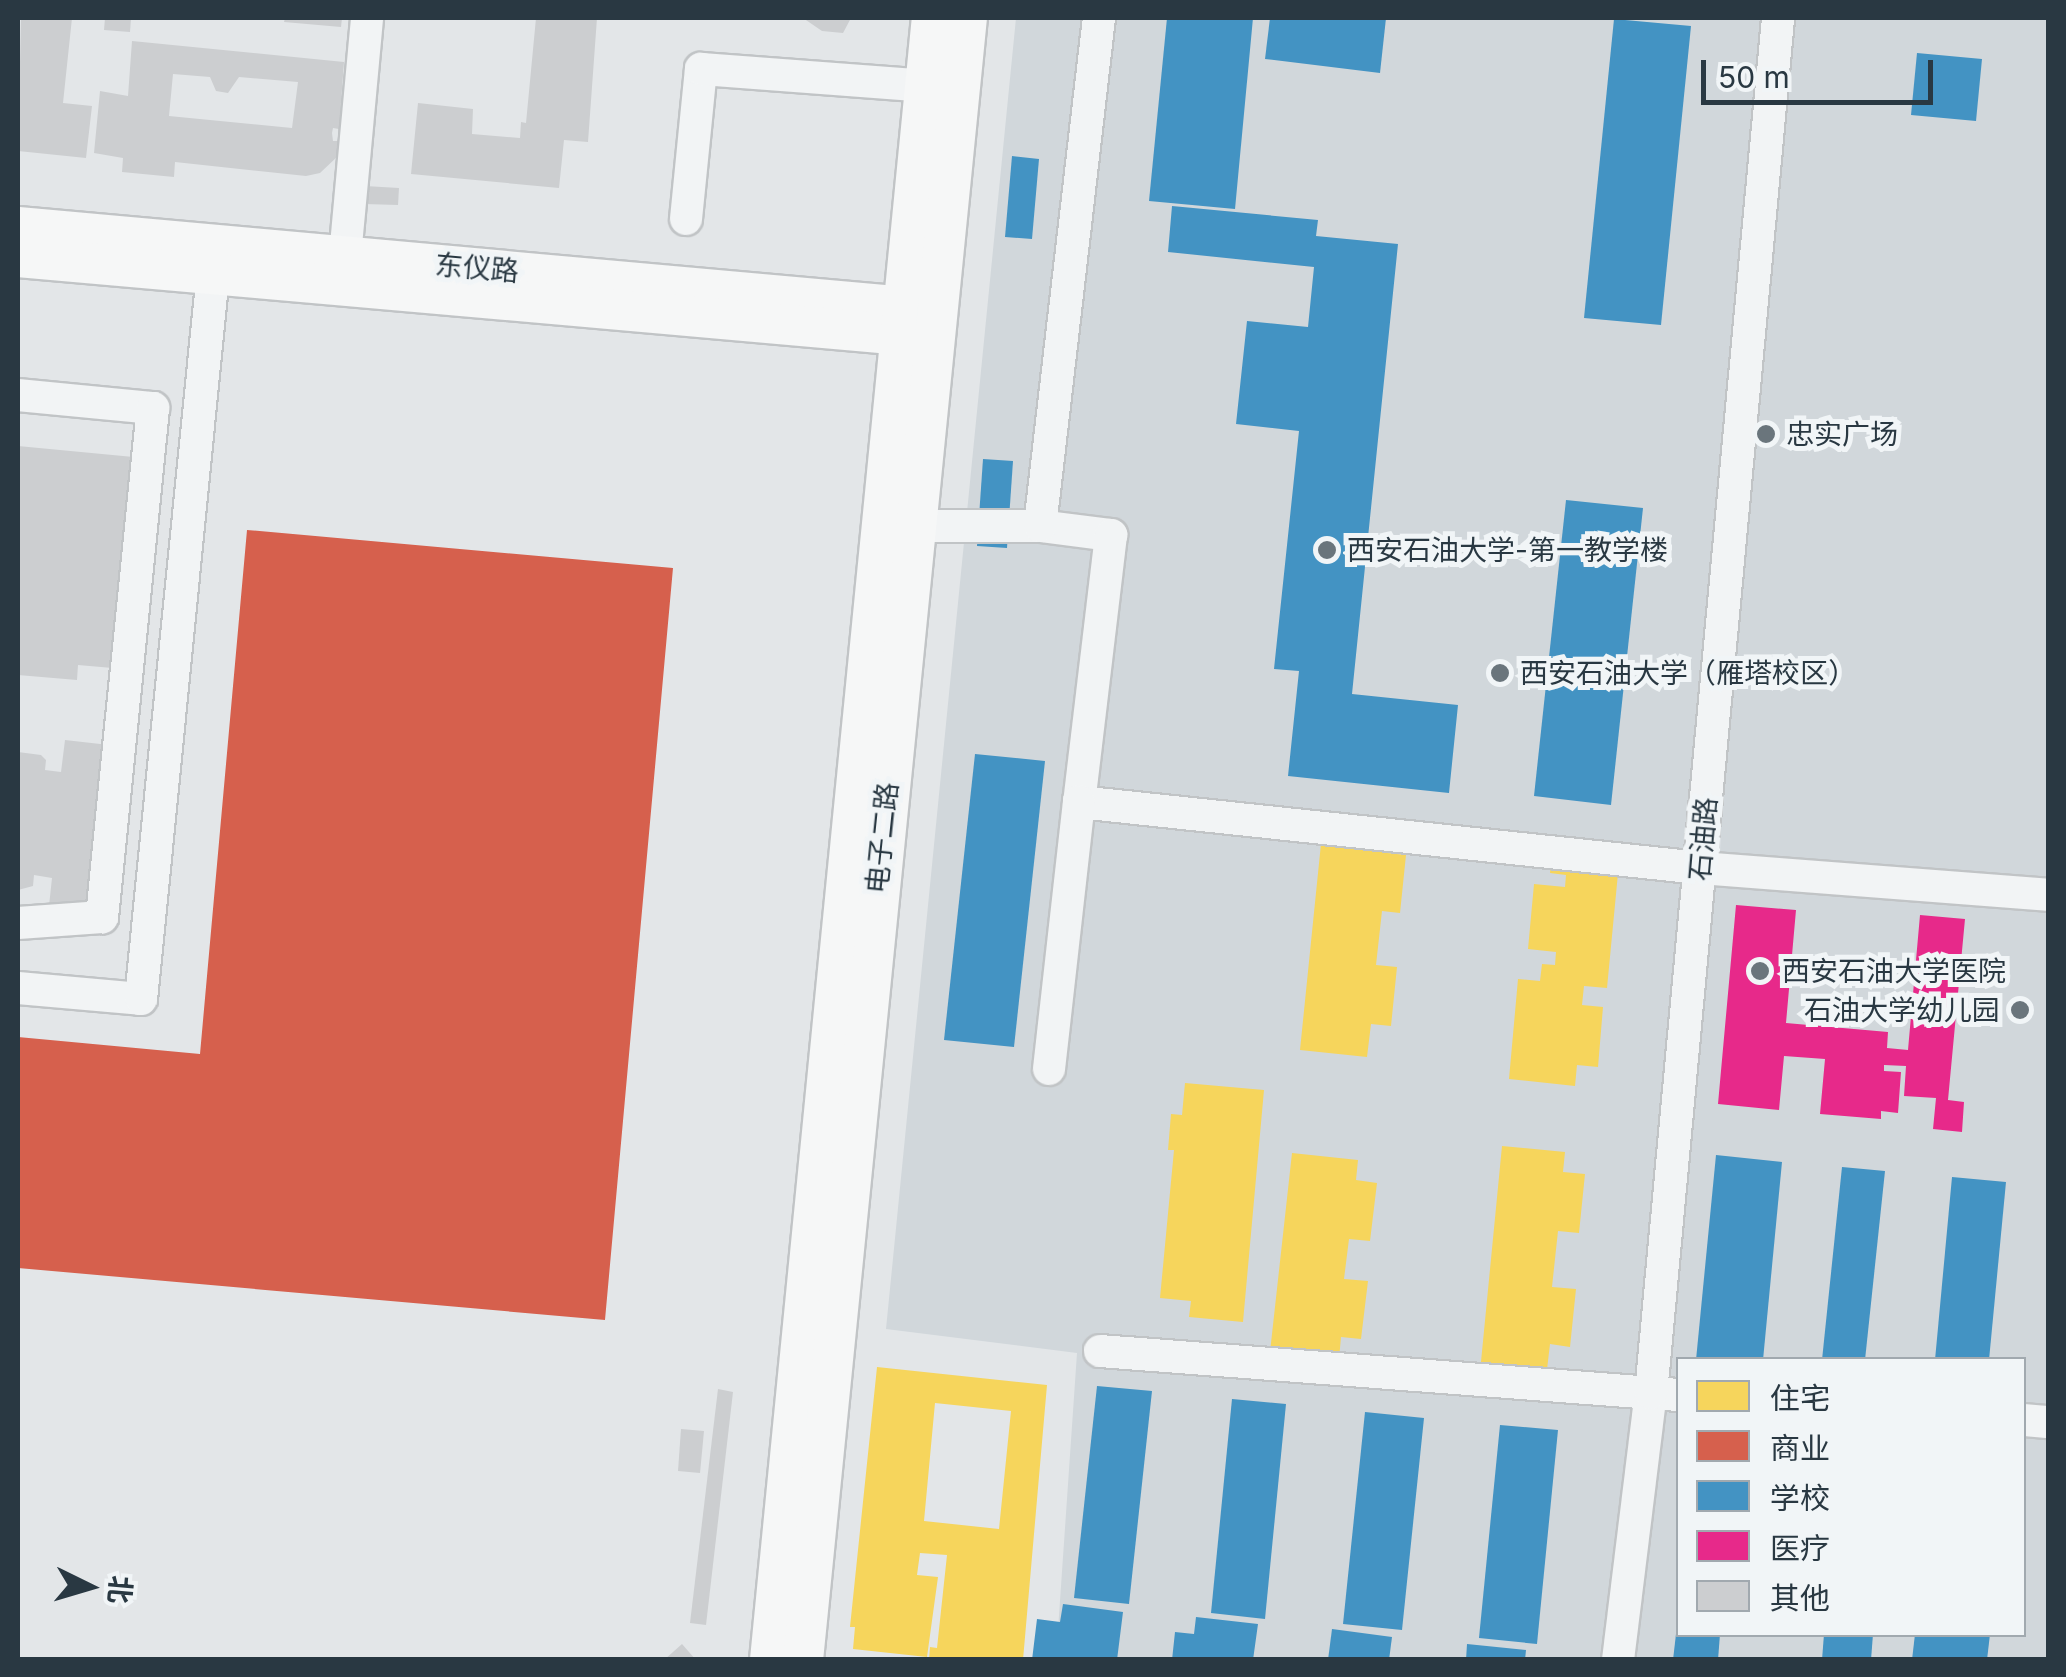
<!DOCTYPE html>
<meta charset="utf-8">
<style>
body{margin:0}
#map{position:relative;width:2066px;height:1677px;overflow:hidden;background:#e3e6e8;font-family:Inter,"Noto Sans SC",sans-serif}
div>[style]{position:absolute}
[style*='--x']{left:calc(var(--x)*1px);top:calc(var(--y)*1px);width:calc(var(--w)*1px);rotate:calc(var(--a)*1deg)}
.built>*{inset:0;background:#d1d7db}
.homes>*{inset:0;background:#f6d55c}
.shops>*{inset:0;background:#d6604d}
.schools>*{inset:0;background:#4393c3}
.health>*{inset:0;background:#e7298a}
.building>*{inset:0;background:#ccced0}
.roads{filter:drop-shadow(2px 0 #c1c4c6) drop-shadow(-2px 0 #c1c4c6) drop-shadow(0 2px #c1c4c6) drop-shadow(0 -2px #c1c4c6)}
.minor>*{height:32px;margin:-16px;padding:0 16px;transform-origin:16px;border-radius:16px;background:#f2f4f5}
.major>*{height:40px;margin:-20px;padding:0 20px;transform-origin:20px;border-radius:20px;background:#f6f7f7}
.dots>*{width:28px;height:28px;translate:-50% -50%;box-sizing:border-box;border:5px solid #f1f5f7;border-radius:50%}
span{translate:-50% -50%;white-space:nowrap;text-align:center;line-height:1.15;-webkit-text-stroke:10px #f1f5f7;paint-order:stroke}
.street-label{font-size:28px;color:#293842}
.poi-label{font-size:28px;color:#293842}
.left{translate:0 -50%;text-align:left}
.right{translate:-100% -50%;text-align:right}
.frame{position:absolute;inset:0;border:20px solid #293842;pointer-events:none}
.legend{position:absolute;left:1676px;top:1357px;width:350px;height:280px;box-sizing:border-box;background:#f1f5f7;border:2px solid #a1a9af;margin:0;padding:12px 18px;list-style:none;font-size:30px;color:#293842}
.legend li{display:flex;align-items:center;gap:20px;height:50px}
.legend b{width:50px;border:2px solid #a1a9af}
.north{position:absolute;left:40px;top:1537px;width:100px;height:100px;-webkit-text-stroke:8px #f1f5f7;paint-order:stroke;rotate:95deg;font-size:28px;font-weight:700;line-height:40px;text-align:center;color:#293842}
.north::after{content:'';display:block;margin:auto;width:35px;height:45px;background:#293842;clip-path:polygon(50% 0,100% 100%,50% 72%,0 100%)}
.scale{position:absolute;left:1701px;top:60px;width:232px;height:45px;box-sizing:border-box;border:5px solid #293842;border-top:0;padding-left:12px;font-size:30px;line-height:35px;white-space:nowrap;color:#293842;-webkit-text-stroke:8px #f1f5f7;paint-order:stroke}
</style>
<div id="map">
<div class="built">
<div style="clip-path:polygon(evenodd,1016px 18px,2048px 18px,2048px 1659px,1056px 1659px,1077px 1353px,886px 1329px,1016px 18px,1678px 1360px,2024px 1360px,2024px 1634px,1678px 1634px,1678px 1360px)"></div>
</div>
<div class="homes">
<div style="clip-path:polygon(1323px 824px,1389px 831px,1387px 853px,1406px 855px,1400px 913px,1382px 911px,1376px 965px,1397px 967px,1391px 1026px,1371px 1024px,1367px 1057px,1300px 1050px)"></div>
<div style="clip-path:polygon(1552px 856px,1619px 863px,1607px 988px,1584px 986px,1582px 1005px,1603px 1007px,1598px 1067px,1577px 1065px,1575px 1086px,1509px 1079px,1518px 979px,1540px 981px,1542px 964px,1555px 965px,1556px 952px,1528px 949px,1534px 884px,1565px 887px,1566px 875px,1550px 873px)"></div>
<div style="clip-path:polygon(1185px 1083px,1264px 1090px,1243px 1322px,1189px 1317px,1191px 1301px,1160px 1298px,1174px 1150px,1168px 1150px,1171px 1114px,1182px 1115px)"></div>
<div style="clip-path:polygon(1502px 1146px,1565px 1152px,1563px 1172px,1585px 1174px,1579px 1233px,1558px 1231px,1552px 1287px,1576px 1289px,1570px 1347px,1550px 1344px,1546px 1378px,1480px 1372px)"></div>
<div style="clip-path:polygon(1292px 1153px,1358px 1160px,1356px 1180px,1377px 1183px,1370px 1241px,1349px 1239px,1344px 1279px,1368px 1281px,1361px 1339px,1341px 1337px,1339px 1359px,1270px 1352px)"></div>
<div style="clip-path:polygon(evenodd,877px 1367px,1047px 1385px,1023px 1660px,929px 1660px,930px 1647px,937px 1648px,947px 1555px,920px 1553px,917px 1575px,938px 1577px,927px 1657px,853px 1649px,855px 1627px,850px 1627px,877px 1367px,935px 1403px,1011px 1411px,999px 1529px,924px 1521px,935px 1403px)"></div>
</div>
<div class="shops">
<div style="clip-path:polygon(247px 530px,673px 568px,605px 1320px,18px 1268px,18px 1037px,200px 1054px)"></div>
</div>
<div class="schools">
<div style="clip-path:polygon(1167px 18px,1253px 18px,1235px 209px,1149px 201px)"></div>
<div style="clip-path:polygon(1270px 18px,1386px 18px,1380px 73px,1265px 59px)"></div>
<div style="clip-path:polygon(1614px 19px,1691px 26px,1661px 325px,1584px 318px)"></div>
<div style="clip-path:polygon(1917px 53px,1982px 59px,1976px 121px,1911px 115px)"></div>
<div style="clip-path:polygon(1012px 156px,1039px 159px,1032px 239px,1005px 237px)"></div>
<div style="clip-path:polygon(1172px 206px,1318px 220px,1316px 236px,1398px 244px,1352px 694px,1458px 705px,1449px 793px,1288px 776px,1299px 671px,1274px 669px,1299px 431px,1236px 424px,1247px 321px,1308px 327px,1314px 267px,1168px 252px)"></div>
<div style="clip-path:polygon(983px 459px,1013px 461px,1007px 548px,977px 546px)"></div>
<div style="clip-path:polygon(1566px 500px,1643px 508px,1611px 805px,1534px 796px)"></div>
<div style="clip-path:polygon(975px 754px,1045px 761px,1014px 1047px,944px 1040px)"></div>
<div style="clip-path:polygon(1716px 1155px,1782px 1162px,1763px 1360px,1696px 1360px)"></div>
<div style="clip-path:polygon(1842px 1167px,1885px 1171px,1865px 1360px,1822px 1360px)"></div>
<div style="clip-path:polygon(1952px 1177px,2006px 1182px,1989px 1360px,1935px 1360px)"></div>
<div style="clip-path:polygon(1097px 1386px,1152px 1391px,1129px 1604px,1074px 1598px)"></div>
<div style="clip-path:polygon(1232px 1399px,1286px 1404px,1265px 1619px,1211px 1613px)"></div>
<div style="clip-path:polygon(1365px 1412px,1424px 1418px,1402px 1630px,1343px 1624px)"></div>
<div style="clip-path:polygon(1500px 1425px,1558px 1430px,1537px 1644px,1479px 1638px)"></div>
<div style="clip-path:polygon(1063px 1604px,1123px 1612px,1117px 1660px,1032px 1660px,1037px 1619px,1060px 1622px)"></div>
<div style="clip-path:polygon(1196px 1617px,1258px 1624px,1253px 1660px,1172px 1660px,1175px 1632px,1194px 1634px)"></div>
<div style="clip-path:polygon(1332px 1629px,1392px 1637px,1389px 1660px,1328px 1660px)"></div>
<div style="clip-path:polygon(1676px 1634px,1720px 1634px,1718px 1660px,1673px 1660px)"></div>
<div style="clip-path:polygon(1824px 1634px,1873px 1634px,1871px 1660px,1822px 1660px)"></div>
<div style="clip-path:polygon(1915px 1634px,1990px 1634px,1987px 1660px,1912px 1660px)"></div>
<div style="clip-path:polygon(1467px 1644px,1526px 1650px,1525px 1660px,1466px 1660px)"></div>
</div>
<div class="health">
<div style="clip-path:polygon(1736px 905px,1796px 910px,1786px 1023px,1888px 1032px,1887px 1048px,1908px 1050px,1920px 915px,1965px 919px,1948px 1100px,1964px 1102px,1962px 1132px,1933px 1129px,1936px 1098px,1904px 1096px,1906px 1066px,1884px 1065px,1884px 1071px,1901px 1072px,1898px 1113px,1881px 1111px,1881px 1119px,1820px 1114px,1825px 1059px,1784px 1056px,1779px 1110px,1718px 1104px)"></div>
</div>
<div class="building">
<div style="clip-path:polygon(21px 18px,72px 18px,63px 103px,92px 106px,86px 158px,18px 151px)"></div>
<div style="clip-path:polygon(105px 18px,131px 18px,130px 32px,104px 30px)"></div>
<div style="clip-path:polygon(285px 18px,342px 18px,341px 27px,284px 22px)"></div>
<div style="clip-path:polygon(536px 18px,597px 18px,588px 142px,564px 140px,559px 188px,411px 174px,418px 103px,473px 109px,472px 134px,520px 138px,521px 122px,526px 123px)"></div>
<div style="clip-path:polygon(803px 18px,851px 18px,843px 33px,822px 31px)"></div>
<div style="clip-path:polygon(evenodd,132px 41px,344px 62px,339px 129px,333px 128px,332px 133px,333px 141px,340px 141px,338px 156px,320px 173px,306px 176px,175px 162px,174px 177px,122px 172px,123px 158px,94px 153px,100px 91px,128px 96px,132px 41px,173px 74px,210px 77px,216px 91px,228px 93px,239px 77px,298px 82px,292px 128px,169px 116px,173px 74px)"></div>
<div style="clip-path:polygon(365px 186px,399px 188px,398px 205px,364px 204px)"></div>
<div style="clip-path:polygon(18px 446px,144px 458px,124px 669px,78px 665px,77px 680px,18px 675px)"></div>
<div style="clip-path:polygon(65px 740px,109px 745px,90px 911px,49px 906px,52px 878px,34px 875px,33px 886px,18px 890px,18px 752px,41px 755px,46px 760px,45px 770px,61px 772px)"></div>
<div style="clip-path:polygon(718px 1389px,733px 1392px,706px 1625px,690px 1623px)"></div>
<div style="clip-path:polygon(681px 1429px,704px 1431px,700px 1473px,678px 1471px)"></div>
<div style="clip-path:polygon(682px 1644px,696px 1660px,664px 1660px)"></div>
</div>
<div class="roads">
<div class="minor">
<div style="--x:686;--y:219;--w:151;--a:-84.3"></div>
<div style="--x:701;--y:69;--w:225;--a:4.3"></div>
<div style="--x:345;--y:256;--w:239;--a:-84.7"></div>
<div style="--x:18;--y:395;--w:136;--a:5.5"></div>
<div style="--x:153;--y:408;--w:512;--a:95.72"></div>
<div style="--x:102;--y:917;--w:84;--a:175.9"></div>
<div style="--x:913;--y:526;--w:127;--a:0"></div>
<div style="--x:1040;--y:526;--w:72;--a:7.2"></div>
<div style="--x:1111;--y:535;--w:269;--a:96.8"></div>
<div style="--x:1079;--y:802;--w:624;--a:6.07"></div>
<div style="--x:1700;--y:868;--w:349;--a:4.4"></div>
<div style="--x:1040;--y:526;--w:511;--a:-83.38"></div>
<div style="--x:18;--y:988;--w:123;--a:5.1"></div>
<div style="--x:141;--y:999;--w:729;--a:-84.33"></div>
<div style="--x:1049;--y:1069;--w:269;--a:-83.6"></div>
<div style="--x:1100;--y:1351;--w:580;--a:4.35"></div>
<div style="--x:2024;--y:1420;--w:24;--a:5"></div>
<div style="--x:1618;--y:1660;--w:269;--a:-83"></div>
<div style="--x:1651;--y:1393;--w:1381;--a:-84.72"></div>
</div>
<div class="major">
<div style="--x:18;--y:227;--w:914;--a:5.15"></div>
<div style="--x:18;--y:257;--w:911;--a:5.04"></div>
<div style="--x:770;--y:1660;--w:1650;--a:-84.37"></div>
<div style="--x:803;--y:1660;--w:1650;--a:-84.3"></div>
</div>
</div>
<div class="dots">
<div style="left:1766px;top:434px;background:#6a757c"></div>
<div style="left:1327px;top:550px;background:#6a757c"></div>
<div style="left:1500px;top:673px;background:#6a757c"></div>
<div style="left:1760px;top:971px;background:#6a757c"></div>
<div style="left:2020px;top:1010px;background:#6a757c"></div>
</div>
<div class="street-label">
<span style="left:477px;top:268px;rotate:5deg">东仪路</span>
<span style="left:882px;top:838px;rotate:-84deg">电子二路</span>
<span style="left:1703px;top:839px;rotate:-85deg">石油路</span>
</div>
<div class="poi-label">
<span class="left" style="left:1786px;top:434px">忠实广场</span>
<span class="left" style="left:1347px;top:550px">西安石油大学-第一教学楼</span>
<span class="left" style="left:1520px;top:673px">西安石油大学（雁塔校区）</span>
<span class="left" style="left:1782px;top:971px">西安石油大学医院</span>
<span class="right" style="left:2000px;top:1010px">石油大学幼儿园</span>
</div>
<div class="frame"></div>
<ul class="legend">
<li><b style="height:28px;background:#f6d55c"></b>住宅</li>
<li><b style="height:28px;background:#d6604d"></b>商业</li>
<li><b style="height:28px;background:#4393c3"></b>学校</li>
<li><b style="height:28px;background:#e7298a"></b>医疗</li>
<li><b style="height:28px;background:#ccced0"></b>其他</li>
</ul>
<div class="north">北</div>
<div class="scale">50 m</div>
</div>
